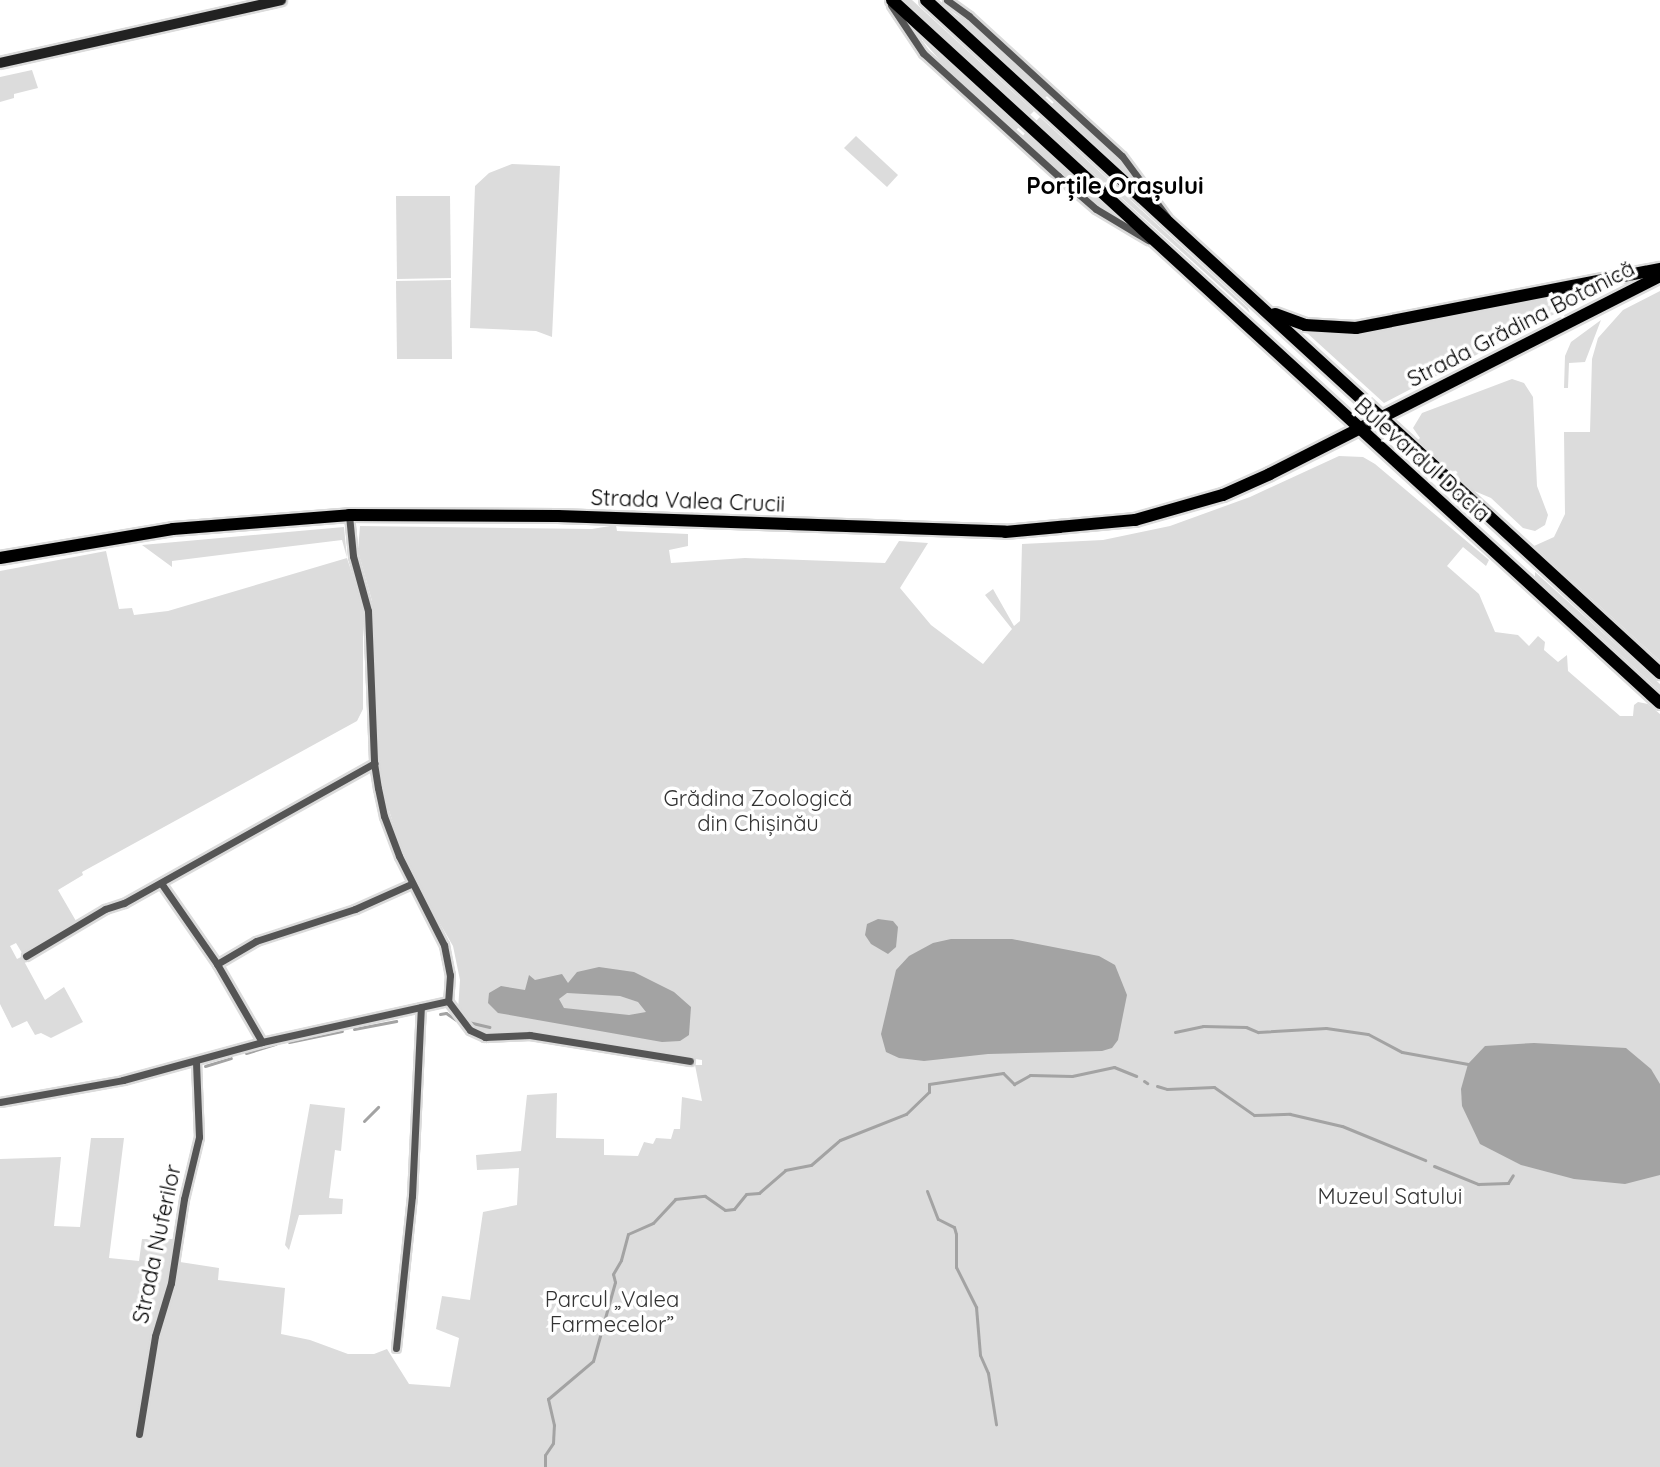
<!DOCTYPE html>
<meta charset="utf-8">
<style>
body{margin:0}
#map{position:relative;width:1660px;height:1467px;overflow:hidden;background:#fff;font-family:Quicksand,sans-serif}
div>[style]{position:absolute}
[style*='--x']{left:calc(var(--x)*1px);top:calc(var(--y)*1px);width:calc(var(--w)*1px);rotate:calc(var(--a)*1deg)}
.green>*{inset:0;background:#dcdcdc}
.water>*{inset:0;background:#a3a3a3}
.stream>*{height:3px;margin:-1.5px;padding:0 1.5px;transform-origin:1.5px;border-radius:1.5px;background:#a3a3a3}
.roads{filter:drop-shadow(2px 0 #dbdbdb) drop-shadow(-2px 0 #dbdbdb) drop-shadow(0 2px #dbdbdb) drop-shadow(0 -2px #dbdbdb)}
.minor>*{height:7px;margin:-3.5px;padding:0 3.5px;transform-origin:3.5px;border-radius:3.5px;background:#555}
.secondary>*{height:10px;margin:-5px;padding:0 5px;transform-origin:5px;border-radius:5px;background:#222}
.primary>*{height:12px;margin:-6px;padding:0 6px;transform-origin:6px;border-radius:6px;background:#000}
span{translate:-50% -50%;white-space:nowrap;text-align:center;line-height:1.15;-webkit-text-stroke:7px #fff;paint-order:stroke}
.street-label{font-size:22px;color:#000}
.park-label{font-size:22px;color:#333}
.neighbourhood-label{font-size:24px;color:#000;font-weight:700}
</style>
<div id="map">
<div class="green">
<div style="clip-path:polygon(904px 0,912px 0,1034px 111px,1030px 115px)"></div>
<div style="clip-path:polygon(947px 10px,968px 22px,1048px 95px,1043px 100px)"></div>
<div style="clip-path:polygon(924px 38px,1020px 126px,1015px 131px,944px 65px,923px 41px)"></div>
<div style="clip-path:polygon(32px 70px,38px 88px,14px 94px,14px 98px,0 102px,0 77px)"></div>
<div style="clip-path:polygon(1055px 101px,1119px 161px,1138px 185px,1050px 106px)"></div>
<div style="clip-path:polygon(1040px 117px,1248px 308px,1250px 313px,1036px 121px)"></div>
<div style="clip-path:polygon(1026px 132px,1112px 210px,1115px 215px,1086px 196px,1022px 137px)"></div>
<div style="clip-path:polygon(856px 136px,898px 175px,887px 187px,844px 148px)"></div>
<div style="clip-path:polygon(512px 164px,560px 166px,552px 337px,536px 331px,470px 328px,475px 186px,489px 173px)"></div>
<div style="clip-path:polygon(396px 196px,450px 196px,451px 278px,397px 279px)"></div>
<div style="clip-path:polygon(451px 280px,452px 359px,397px 359px,396px 281px)"></div>
<div style="clip-path:polygon(1614px 283px,1384px 403px,1306px 332px,1334px 334px,1375px 331px)"></div>
<div style="clip-path:polygon(1660px 291px,1660px 661px,1534px 546px,1554px 537px,1565px 514px,1564px 432px,1590px 432px,1592px 359px,1598px 338px,1623px 310px)"></div>
<div style="clip-path:polygon(1601px 320px,1585px 362px,1569px 363px,1568px 388px,1564px 388px,1565px 356px,1571px 342px)"></div>
<div style="clip-path:polygon(1512px 379px,1524px 383px,1533px 397px,1537px 486px,1548px 515px,1545px 525px,1535px 531px,1523px 528px,1491px 498px,1472px 490px,1417px 441px,1420px 438px,1413px 428px,1422px 413px)"></div>
<div style="clip-path:polygon(1339px 456px,1363px 457px,1375px 464px,1489px 560px,1486px 566px,1463px 547px,1447px 566px,1479px 594px,1495px 632px,1518px 635px,1529px 646px,1538px 636px,1545px 642px,1544px 650px,1558px 662px,1567px 655px,1568px 671px,1620px 716px,1633px 716px,1634px 705px,1638px 702px,1648px 704px,1660px 714px,1660px 1467px,0 1467px,0 1159px,61px 1157px,54px 1226px,80px 1227px,91px 1138px,124px 1138px,109px 1258px,139px 1261px,142px 1239px,183px 1239px,180px 1262px,219px 1268px,218px 1280px,285px 1288px,281px 1334px,310px 1340px,348px 1354px,374px 1354px,387px 1349px,409px 1384px,450px 1387px,459px 1338px,436px 1329px,442px 1296px,470px 1300px,483px 1212px,517px 1205px,519px 1168px,477px 1170px,476px 1155px,521px 1151px,527px 1095px,557px 1093px,556px 1138px,604px 1139px,604px 1155px,638px 1156px,644px 1142px,653px 1144px,656px 1138px,671px 1139px,674px 1129px,680px 1129px,682px 1097px,702px 1101px,695px 1065px,702px 1065px,702px 1060px,522px 1032px,487px 1034px,473px 1029px,458px 1010px,460px 980px,453px 946px,408px 869px,385px 798px,380px 772px,372px 601px,358px 551px,360px 526px,592px 529px,616px 525px,617px 531px,688px 534px,688px 546px,669px 550px,671px 563px,745px 558px,885px 563px,899px 541px,928px 543px,900px 588px,931px 625px,983px 664px,1012px 629px,985px 595px,993px 589px,1014px 626px,1020px 621px,1022px 544px,1103px 540px,1170px 526px,1250px 497px)"></div>
<div style="clip-path:polygon(344px 527px,347px 558px,363px 606px,363px 709px,357px 721px,82px 872px,83px 875px,58px 890px,76px 921px,22px 953px,16px 943px,10px 946px,17px 959px,23px 956px,27px 961px,25px 963px,45px 1000px,64px 987px,83px 1022px,51px 1038px,41px 1033px,35px 1035px,27px 1021px,12px 1028px,0 1004px,0 571px,106px 551px,119px 609px,132px 608px,134px 615px,168px 611px,347px 558px,342px 540px,172px 561px,172px 567px,142px 545px)"></div>
<div style="clip-path:polygon(1535px 572px,1660px 684px,1660px 691px,1535px 577px)"></div>
<div style="clip-path:polygon(310px 1104px,345px 1108px,341px 1151px,335px 1150px,329px 1198px,343px 1199px,342px 1214px,299px 1215px,289px 1250px,285px 1245px)"></div>
</div>
<div class="water">
<div style="clip-path:polygon(878px 919px,893px 921px,898px 927px,896px 947px,888px 954px,871px 944px,865px 935px,867px 924px)"></div>
<div style="clip-path:polygon(951px 939px,1012px 939px,1099px 956px,1115px 965px,1127px 995px,1118px 1040px,1112px 1048px,1102px 1051px,988px 1054px,924px 1061px,899px 1058px,886px 1052px,881px 1034px,896px 970px,909px 956px,933px 943px)"></div>
<div style="clip-path:polygon(evenodd,599px 967px,634px 972px,674px 992px,691px 1007px,689px 1035px,680px 1041px,662px 1042px,498px 1013px,488px 1003px,489px 993px,501px 986px,525px 990px,529px 975px,535px 980px,562px 974px,568px 983px,577px 972px,599px 967px,567px 993px,620px 996px,638px 1002px,646px 1012px,629px 1015px,564px 1008px,559px 999px,567px 993px)"></div>
<div style="clip-path:polygon(1534px 1043px,1626px 1048px,1651px 1069px,1660px 1084px,1660px 1175px,1625px 1184px,1574px 1179px,1521px 1165px,1480px 1144px,1462px 1106px,1461px 1089px,1468px 1064px,1485px 1046px)"></div>
</div>
<div class="stream">
<div style="--x:440;--y:1014;--w:6;--a:-9"></div>
<div style="--x:446;--y:1013;--w:12;--a:35"></div>
<div style="--x:468;--y:1022;--w:22;--a:13"></div>
<div style="--x:354;--y:1029;--w:43;--a:-10.8"></div>
<div style="--x:1175;--y:1032;--w:29;--a:-12"></div>
<div style="--x:1203;--y:1026;--w:43;--a:1.3"></div>
<div style="--x:1246;--y:1027;--w:13;--a:23"></div>
<div style="--x:1258;--y:1032;--w:68;--a:-3.4"></div>
<div style="--x:1326;--y:1028;--w:42;--a:8.1"></div>
<div style="--x:1368;--y:1034;--w:38;--a:28"></div>
<div style="--x:1402;--y:1052;--w:67;--a:10.3"></div>
<div style="--x:289;--y:1042;--w:54;--a:-11.7"></div>
<div style="--x:246;--y:1053;--w:31;--a:-17"></div>
<div style="--x:205;--y:1066;--w:27;--a:-17"></div>
<div style="--x:1144;--y:1081;--w:4;--a:34"></div>
<div style="--x:1157;--y:1086;--w:10;--a:17"></div>
<div style="--x:1167;--y:1089;--w:47;--a:-2.4"></div>
<div style="--x:1214;--y:1087;--w:49;--a:35"></div>
<div style="--x:1254;--y:1115;--w:36;--a:-2"></div>
<div style="--x:1290;--y:1114;--w:53;--a:13"></div>
<div style="--x:1342;--y:1126;--w:90;--a:22.3"></div>
<div style="--x:364;--y:1121;--w:20;--a:-45"></div>
<div style="--x:1434;--y:1166;--w:48;--a:22.2"></div>
<div style="--x:1478;--y:1184;--w:30;--a:-2"></div>
<div style="--x:1508;--y:1183;--w:9;--a:-58"></div>
<div style="--x:927;--y:1191;--w:30;--a:69"></div>
<div style="--x:938;--y:1219;--w:18;--a:27"></div>
<div style="--x:954;--y:1227;--w:7;--a:74"></div>
<div style="--x:956;--y:1234;--w:33;--a:90"></div>
<div style="--x:956;--y:1267;--w:45;--a:63.4"></div>
<div style="--x:976;--y:1307;--w:48;--a:85.2"></div>
<div style="--x:980;--y:1355;--w:20;--a:66"></div>
<div style="--x:988;--y:1373;--w:52;--a:81.1"></div>
<div style="--x:545;--y:1467;--w:12;--a:-90"></div>
<div style="--x:545;--y:1455;--w:14;--a:-56"></div>
<div style="--x:553;--y:1443;--w:18;--a:-87"></div>
<div style="--x:554;--y:1425;--w:27;--a:-103"></div>
<div style="--x:548;--y:1399;--w:59;--a:-40.2"></div>
<div style="--x:593;--y:1361;--w:82;--a:-74.4"></div>
<div style="--x:615;--y:1282;--w:8;--a:-104"></div>
<div style="--x:613;--y:1274;--w:16;--a:-60"></div>
<div style="--x:621;--y:1260;--w:27;--a:-75"></div>
<div style="--x:628;--y:1234;--w:27;--a:-24"></div>
<div style="--x:653;--y:1223;--w:33;--a:-47"></div>
<div style="--x:675;--y:1199;--w:30;--a:-6"></div>
<div style="--x:705;--y:1196;--w:24;--a:35"></div>
<div style="--x:725;--y:1210;--w:9;--a:-6"></div>
<div style="--x:734;--y:1209;--w:19;--a:-51"></div>
<div style="--x:746;--y:1194;--w:13;--a:-4"></div>
<div style="--x:759;--y:1193;--w:35;--a:-41"></div>
<div style="--x:785;--y:1170;--w:26;--a:-11"></div>
<div style="--x:811;--y:1165;--w:38;--a:-41"></div>
<div style="--x:840;--y:1140;--w:71;--a:-21.5"></div>
<div style="--x:906;--y:1114;--w:32;--a:-44"></div>
<div style="--x:929;--y:1092;--w:8;--a:-90"></div>
<div style="--x:929;--y:1084;--w:75;--a:-8.5"></div>
<div style="--x:1003;--y:1073;--w:16;--a:45"></div>
<div style="--x:1014;--y:1084;--w:18;--a:-29"></div>
<div style="--x:1030;--y:1075;--w:42;--a:1.4"></div>
<div style="--x:1072;--y:1076;--w:43;--a:-12.1"></div>
<div style="--x:1114;--y:1067;--w:24;--a:22"></div>
</div>
<div class="roads">
<div class="minor">
<div style="--x:947;--y:0;--w:27;--a:36"></div>
<div style="--x:969;--y:16;--w:207;--a:42.5"></div>
<div style="--x:1122;--y:156;--w:76;--a:53.6"></div>
<div style="--x:891;--y:5;--w:58;--a:56.3"></div>
<div style="--x:923;--y:53;--w:183;--a:42.3"></div>
<div style="--x:1058;--y:176;--w:50;--a:41"></div>
<div style="--x:1096;--y:209;--w:61;--a:30.8"></div>
<div style="--x:349;--y:515;--w:41;--a:84.4"></div>
<div style="--x:353;--y:556;--w:57;--a:74.7"></div>
<div style="--x:368;--y:611;--w:152;--a:87.7"></div>
<div style="--x:374;--y:763;--w:25;--a:81"></div>
<div style="--x:378;--y:788;--w:29;--a:78"></div>
<div style="--x:384;--y:816;--w:43;--a:69.4"></div>
<div style="--x:399;--y:856;--w:100;--a:63.2"></div>
<div style="--x:444;--y:945;--w:31;--a:79"></div>
<div style="--x:450;--y:975;--w:26;--a:94"></div>
<div style="--x:161;--y:883;--w:98;--a:55.3"></div>
<div style="--x:217;--y:964;--w:90;--a:60"></div>
<div style="--x:26;--y:956;--w:92;--a:-30.7"></div>
<div style="--x:105;--y:909;--w:20;--a:-18"></div>
<div style="--x:124;--y:903;--w:287;--a:-29.2"></div>
<div style="--x:217;--y:964;--w:45;--a:-30.5"></div>
<div style="--x:256;--y:941;--w:104;--a:-17.9"></div>
<div style="--x:355;--y:909;--w:61;--a:-24.1"></div>
<div style="--x:448;--y:1001;--w:36;--a:53"></div>
<div style="--x:470;--y:1030;--w:17;--a:25"></div>
<div style="--x:485;--y:1037;--w:45;--a:-2.5"></div>
<div style="--x:530;--y:1035;--w:162;--a:9.2"></div>
<div style="--x:0;--y:1102;--w:125;--a:-10.1"></div>
<div style="--x:123;--y:1080;--w:144;--a:-15.3"></div>
<div style="--x:262;--y:1042;--w:190;--a:-12.4"></div>
<div style="--x:396;--y:1348;--w:153;--a:-84"></div>
<div style="--x:412;--y:1196;--w:189;--a:-87.3"></div>
<div style="--x:139;--y:1434;--w:99;--a:-80.7"></div>
<div style="--x:155;--y:1336;--w:55;--a:-73.2"></div>
<div style="--x:171;--y:1283;--w:85;--a:-81.2"></div>
<div style="--x:184;--y:1199;--w:64;--a:-76.4"></div>
<div style="--x:199;--y:1137;--w:75;--a:-92.3"></div>
</div>
<div class="secondary">
<div style="--x:0;--y:63;--w:288;--a:-12.6"></div>
</div>
<div class="primary">
<div style="--x:892;--y:0;--w:1041;--a:42.47"></div>
<div style="--x:926;--y:0;--w:996;--a:42.52"></div>
<div style="--x:1275;--y:314;--w:32;--a:20"></div>
<div style="--x:1305;--y:325;--w:51;--a:3.4"></div>
<div style="--x:1356;--y:328;--w:310;--a:-11"></div>
<div style="--x:0;--y:558;--w:175;--a:-9.5"></div>
<div style="--x:173;--y:529;--w:177;--a:-4.5"></div>
<div style="--x:349;--y:515;--w:209;--a:0.3"></div>
<div style="--x:558;--y:516;--w:447;--a:2"></div>
<div style="--x:1005;--y:532;--w:131;--a:-5.3"></div>
<div style="--x:1135;--y:520;--w:91;--a:-15.9"></div>
<div style="--x:1223;--y:495;--w:51;--a:-24.1"></div>
<div style="--x:1270;--y:474;--w:437;--a:-26.9"></div>
</div>
</div>
<div class="street-label">
<span style="left:1521px;top:324px;rotate:-27deg">Strada Grădina Botanică</span>
<span style="left:1422px;top:460px;rotate:42deg">Bulevardul Dacia</span>
<span style="left:688px;top:501px;rotate:2deg">Strada Valea Crucii</span>
<span style="left:157px;top:1244px;rotate:-78deg">Strada Nuferilor</span>
</div>
<div class="park-label">
<span style="left:758px;top:811px">Grădina Zoologică<br>din Chișinău</span>
<span style="left:1390px;top:1197px">Muzeul Satului</span>
<span style="left:612px;top:1312px">Parcul „Valea<br>Farmecelor”</span>
</div>
<div class="neighbourhood-label">
<span style="left:1115px;top:186px">Porțile Orașului</span>
</div>
</div>
